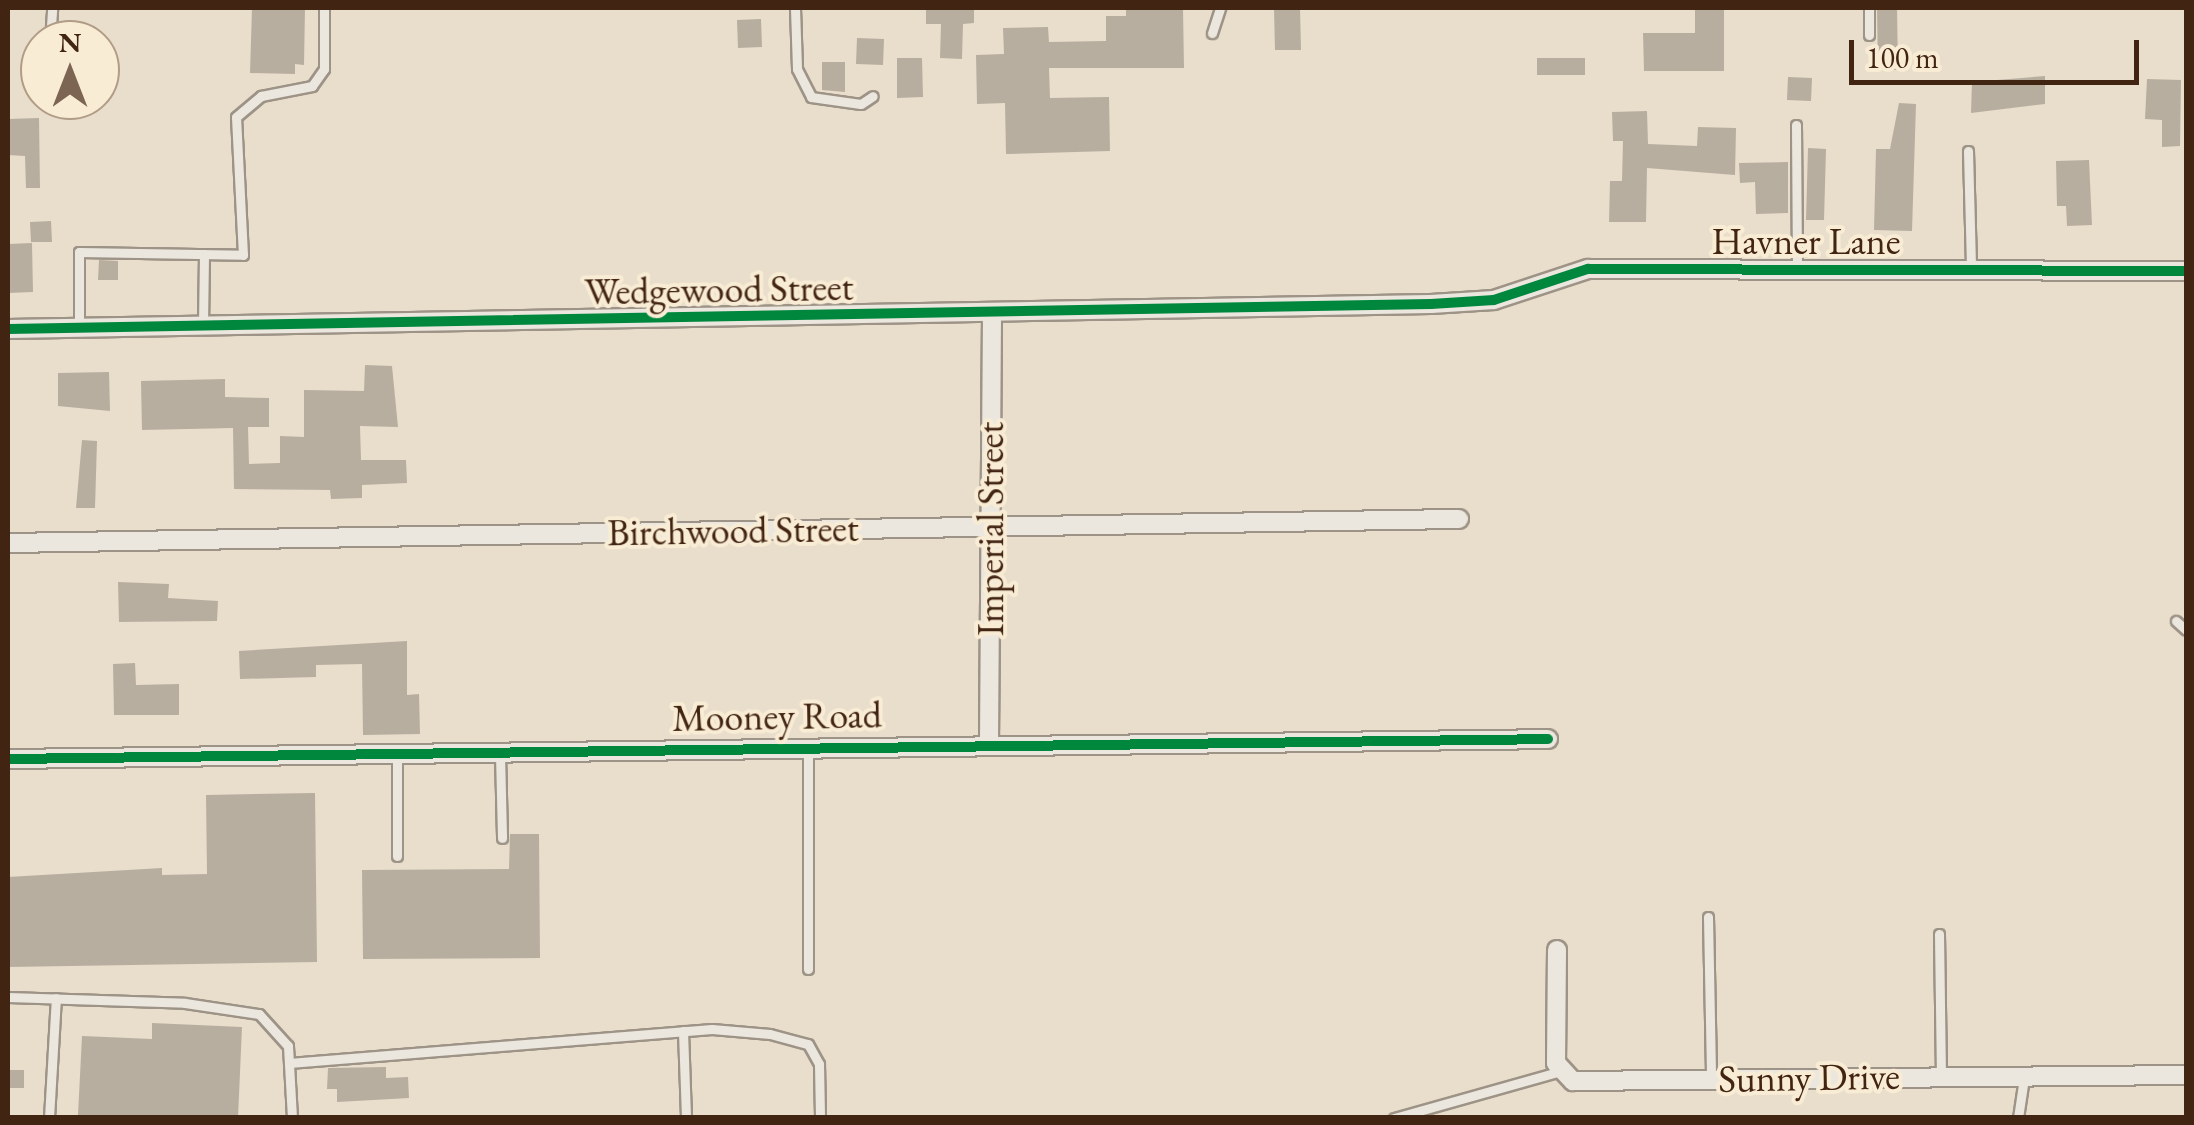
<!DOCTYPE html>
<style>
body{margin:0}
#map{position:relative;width:2194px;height:1125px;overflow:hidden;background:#e9decb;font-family:"EB Garamond",serif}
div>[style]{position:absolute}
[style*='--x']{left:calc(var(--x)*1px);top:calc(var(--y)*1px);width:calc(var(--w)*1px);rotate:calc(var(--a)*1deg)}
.building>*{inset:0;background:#b8aea0}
.roads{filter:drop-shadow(2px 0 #9d9386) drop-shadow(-2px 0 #9d9386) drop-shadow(0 2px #9d9386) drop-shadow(0 -2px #9d9386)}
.service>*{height:9px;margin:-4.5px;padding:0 4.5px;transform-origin:4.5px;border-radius:4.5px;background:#ece7de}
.minor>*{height:18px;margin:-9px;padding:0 9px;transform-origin:9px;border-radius:9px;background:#ece7de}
.cycleway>*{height:10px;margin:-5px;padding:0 5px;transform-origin:5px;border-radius:5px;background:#00873e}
span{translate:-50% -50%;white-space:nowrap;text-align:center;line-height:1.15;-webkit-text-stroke:8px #f9ecd5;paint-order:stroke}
.street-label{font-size:38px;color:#422413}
.frame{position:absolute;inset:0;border:10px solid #422413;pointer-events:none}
.north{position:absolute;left:20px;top:20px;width:100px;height:100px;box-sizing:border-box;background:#f9ecd5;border:2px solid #b09c87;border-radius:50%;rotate:0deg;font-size:28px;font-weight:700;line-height:40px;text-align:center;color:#422413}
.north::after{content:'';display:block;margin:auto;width:35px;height:45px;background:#7c6553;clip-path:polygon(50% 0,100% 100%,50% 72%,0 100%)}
.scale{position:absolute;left:1849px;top:40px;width:290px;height:45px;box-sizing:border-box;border:5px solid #422413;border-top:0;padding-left:12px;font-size:30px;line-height:35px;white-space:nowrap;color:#422413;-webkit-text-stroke:8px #f9ecd5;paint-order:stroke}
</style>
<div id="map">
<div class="building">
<div style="clip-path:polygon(252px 8px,305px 8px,304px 65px,295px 64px,295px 74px,250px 73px)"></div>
<div style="clip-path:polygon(926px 8px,974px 8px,974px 23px,963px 24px,962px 59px,940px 58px,941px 24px,926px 24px)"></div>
<div style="clip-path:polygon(1126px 8px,1183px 8px,1184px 68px,1049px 68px,1050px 98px,1109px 97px,1110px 151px,1006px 154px,1005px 103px,977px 104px,976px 55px,1004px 54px,1003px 28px,1048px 27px,1049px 42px,1106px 41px,1106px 16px,1126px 16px)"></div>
<div style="clip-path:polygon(1274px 8px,1300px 8px,1301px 50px,1275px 50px)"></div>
<div style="clip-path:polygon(1695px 8px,1724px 8px,1724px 71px,1644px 71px,1643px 33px,1695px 33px)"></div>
<div style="clip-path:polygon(1877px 8px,1897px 8px,1898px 70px,1878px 70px)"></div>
<div style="clip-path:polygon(761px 19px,762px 47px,738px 48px,737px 20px)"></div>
<div style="clip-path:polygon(857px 38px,884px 39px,883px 65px,856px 64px)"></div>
<div style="clip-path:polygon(897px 58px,922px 58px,923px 97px,897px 98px)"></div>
<div style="clip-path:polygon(1537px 58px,1585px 58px,1585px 75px,1537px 75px)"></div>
<div style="clip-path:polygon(822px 62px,845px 62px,845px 92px,822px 90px)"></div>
<div style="clip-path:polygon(2045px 76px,2045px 104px,1971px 113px,1972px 82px)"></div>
<div style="clip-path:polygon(1788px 77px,1812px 78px,1811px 101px,1787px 100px)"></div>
<div style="clip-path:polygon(2147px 79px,2181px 80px,2180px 146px,2162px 147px,2162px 120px,2145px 119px)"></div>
<div style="clip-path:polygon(1899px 103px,1916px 104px,1912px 231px,1874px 230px,1876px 149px,1890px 149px)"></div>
<div style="clip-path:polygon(1647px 111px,1648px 144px,1697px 146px,1698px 127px,1736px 128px,1735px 175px,1647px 168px,1646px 222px,1609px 222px,1610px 181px,1622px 181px,1623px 141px,1613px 141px,1612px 112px)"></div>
<div style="clip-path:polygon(39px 118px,40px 188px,26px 188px,25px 156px,8px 155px,8px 119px)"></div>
<div style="clip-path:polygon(1808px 148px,1826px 149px,1824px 220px,1806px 220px)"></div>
<div style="clip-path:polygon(2089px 160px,2092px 225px,2067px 226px,2066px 206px,2057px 206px,2056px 161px)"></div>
<div style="clip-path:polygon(1788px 162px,1788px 213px,1756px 214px,1755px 182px,1740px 183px,1739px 163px)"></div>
<div style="clip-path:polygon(51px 221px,52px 242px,31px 242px,30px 222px)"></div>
<div style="clip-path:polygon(32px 243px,33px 292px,8px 293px,8px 244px)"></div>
<div style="clip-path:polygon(99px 260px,118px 261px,118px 280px,98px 280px)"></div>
<div style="clip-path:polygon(365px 365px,392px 366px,398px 427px,360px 426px,361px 460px,406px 460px,407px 483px,362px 485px,362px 498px,331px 499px,330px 490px,234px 489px,233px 428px,142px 430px,141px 381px,225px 379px,225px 397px,269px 398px,269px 427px,248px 427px,249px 464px,280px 463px,280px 436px,304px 437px,304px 390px,364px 391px)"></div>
<div style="clip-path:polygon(109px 372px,110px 411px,58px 406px,58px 373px)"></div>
<div style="clip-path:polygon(82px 440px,97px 441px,95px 508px,76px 508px)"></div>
<div style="clip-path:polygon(118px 582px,169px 584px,168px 598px,218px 601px,217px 621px,119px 622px)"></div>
<div style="clip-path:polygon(407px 641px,407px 695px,419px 694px,420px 734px,363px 735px,362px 664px,316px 665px,316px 677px,240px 679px,239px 651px)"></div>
<div style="clip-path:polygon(135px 663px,136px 685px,179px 684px,179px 715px,114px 715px,113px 664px)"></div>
<div style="clip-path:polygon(315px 793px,317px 962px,8px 967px,8px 877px,162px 868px,162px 875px,207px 874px,206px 795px)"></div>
<div style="clip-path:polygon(510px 834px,539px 834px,540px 958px,363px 959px,362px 870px,509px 869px)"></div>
<div style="clip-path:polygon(152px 1023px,242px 1027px,238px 1118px,78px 1115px,82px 1036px,152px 1039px)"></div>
<div style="clip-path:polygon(386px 1067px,386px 1078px,408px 1077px,409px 1098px,337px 1102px,337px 1089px,327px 1089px,328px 1068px)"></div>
<div style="clip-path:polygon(8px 1070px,24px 1070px,24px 1088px,8px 1088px)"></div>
</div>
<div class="roads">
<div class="service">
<div style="--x:795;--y:8;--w:61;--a:88.1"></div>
<div style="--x:797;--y:69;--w:31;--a:63"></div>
<div style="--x:811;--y:97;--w:50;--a:8"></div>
<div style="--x:861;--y:104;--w:14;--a:-34"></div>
<div style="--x:1212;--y:33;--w:26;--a:-72"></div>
<div style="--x:1869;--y:35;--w:27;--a:-90"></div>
<div style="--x:50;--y:40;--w:32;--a:-86"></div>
<div style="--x:1796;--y:125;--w:144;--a:89.6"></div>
<div style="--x:1968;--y:151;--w:118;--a:88.5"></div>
<div style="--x:203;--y:326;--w:72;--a:-89.2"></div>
<div style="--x:79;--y:328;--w:76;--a:-90"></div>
<div style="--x:79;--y:252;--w:164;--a:1"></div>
<div style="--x:243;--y:255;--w:138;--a:-92.9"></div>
<div style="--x:236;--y:117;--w:33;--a:-40"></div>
<div style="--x:261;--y:96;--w:52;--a:-11.1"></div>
<div style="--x:312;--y:86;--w:21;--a:-55"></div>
<div style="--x:324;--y:69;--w:61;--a:-90"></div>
<div style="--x:2176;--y:621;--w:13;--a:42"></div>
<div style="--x:397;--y:753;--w:103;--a:90"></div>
<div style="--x:500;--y:754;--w:84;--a:88.6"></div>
<div style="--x:1708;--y:917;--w:162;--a:88.9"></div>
<div style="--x:1939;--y:934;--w:141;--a:89.2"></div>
<div style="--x:808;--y:969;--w:221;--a:-90"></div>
<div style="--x:8;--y:997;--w:177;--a:1.9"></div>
<div style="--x:185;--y:1003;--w:75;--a:8.5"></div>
<div style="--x:259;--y:1014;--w:43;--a:47.8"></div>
<div style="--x:288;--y:1046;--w:72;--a:86.8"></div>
<div style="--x:683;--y:1031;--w:87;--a:88"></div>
<div style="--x:289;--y:1063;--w:424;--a:-4.6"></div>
<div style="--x:712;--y:1029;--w:58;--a:4.9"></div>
<div style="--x:770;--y:1034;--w:39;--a:15"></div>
<div style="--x:808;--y:1044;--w:23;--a:61"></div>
<div style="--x:819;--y:1064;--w:54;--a:88.9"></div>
<div style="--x:49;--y:1118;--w:120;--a:-86.7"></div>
<div style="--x:1394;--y:1118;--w:170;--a:-15.7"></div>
<div style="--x:2018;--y:1118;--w:40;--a:-81.5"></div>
</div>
<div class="minor">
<div style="--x:8;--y:329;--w:1423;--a:-1.01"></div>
<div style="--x:1431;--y:304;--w:63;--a:-3.6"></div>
<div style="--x:1494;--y:300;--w:99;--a:-18.3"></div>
<div style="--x:1588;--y:269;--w:598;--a:0.19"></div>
<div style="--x:8;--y:543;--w:1451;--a:-0.95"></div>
<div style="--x:989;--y:744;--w:429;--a:-89.6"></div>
<div style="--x:8;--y:759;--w:1540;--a:-0.74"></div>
<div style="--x:1557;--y:950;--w:113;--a:90.5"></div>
<div style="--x:1556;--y:1063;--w:25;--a:47"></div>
<div style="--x:1573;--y:1081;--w:613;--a:-0.56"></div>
</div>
</div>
<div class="cycleway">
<div style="--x:8;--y:329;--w:1423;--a:-1.01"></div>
<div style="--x:1431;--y:304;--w:63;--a:-3.6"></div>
<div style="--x:1494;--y:300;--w:99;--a:-18.3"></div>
<div style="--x:1588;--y:269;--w:598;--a:0.19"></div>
<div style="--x:8;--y:759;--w:1540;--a:-0.74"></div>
</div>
<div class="street-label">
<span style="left:1806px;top:241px">Havner Lane</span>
<span style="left:719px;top:289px;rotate:-1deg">Wedgewood Street</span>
<span style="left:990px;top:529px;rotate:-90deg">Imperial Street</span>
<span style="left:733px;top:530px;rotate:-1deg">Birchwood Street</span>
<span style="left:777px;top:716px;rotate:-1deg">Mooney Road</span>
<span style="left:1809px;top:1077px;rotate:-1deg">Sunny Drive</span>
</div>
<div class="frame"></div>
<div class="north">N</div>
<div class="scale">100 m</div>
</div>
